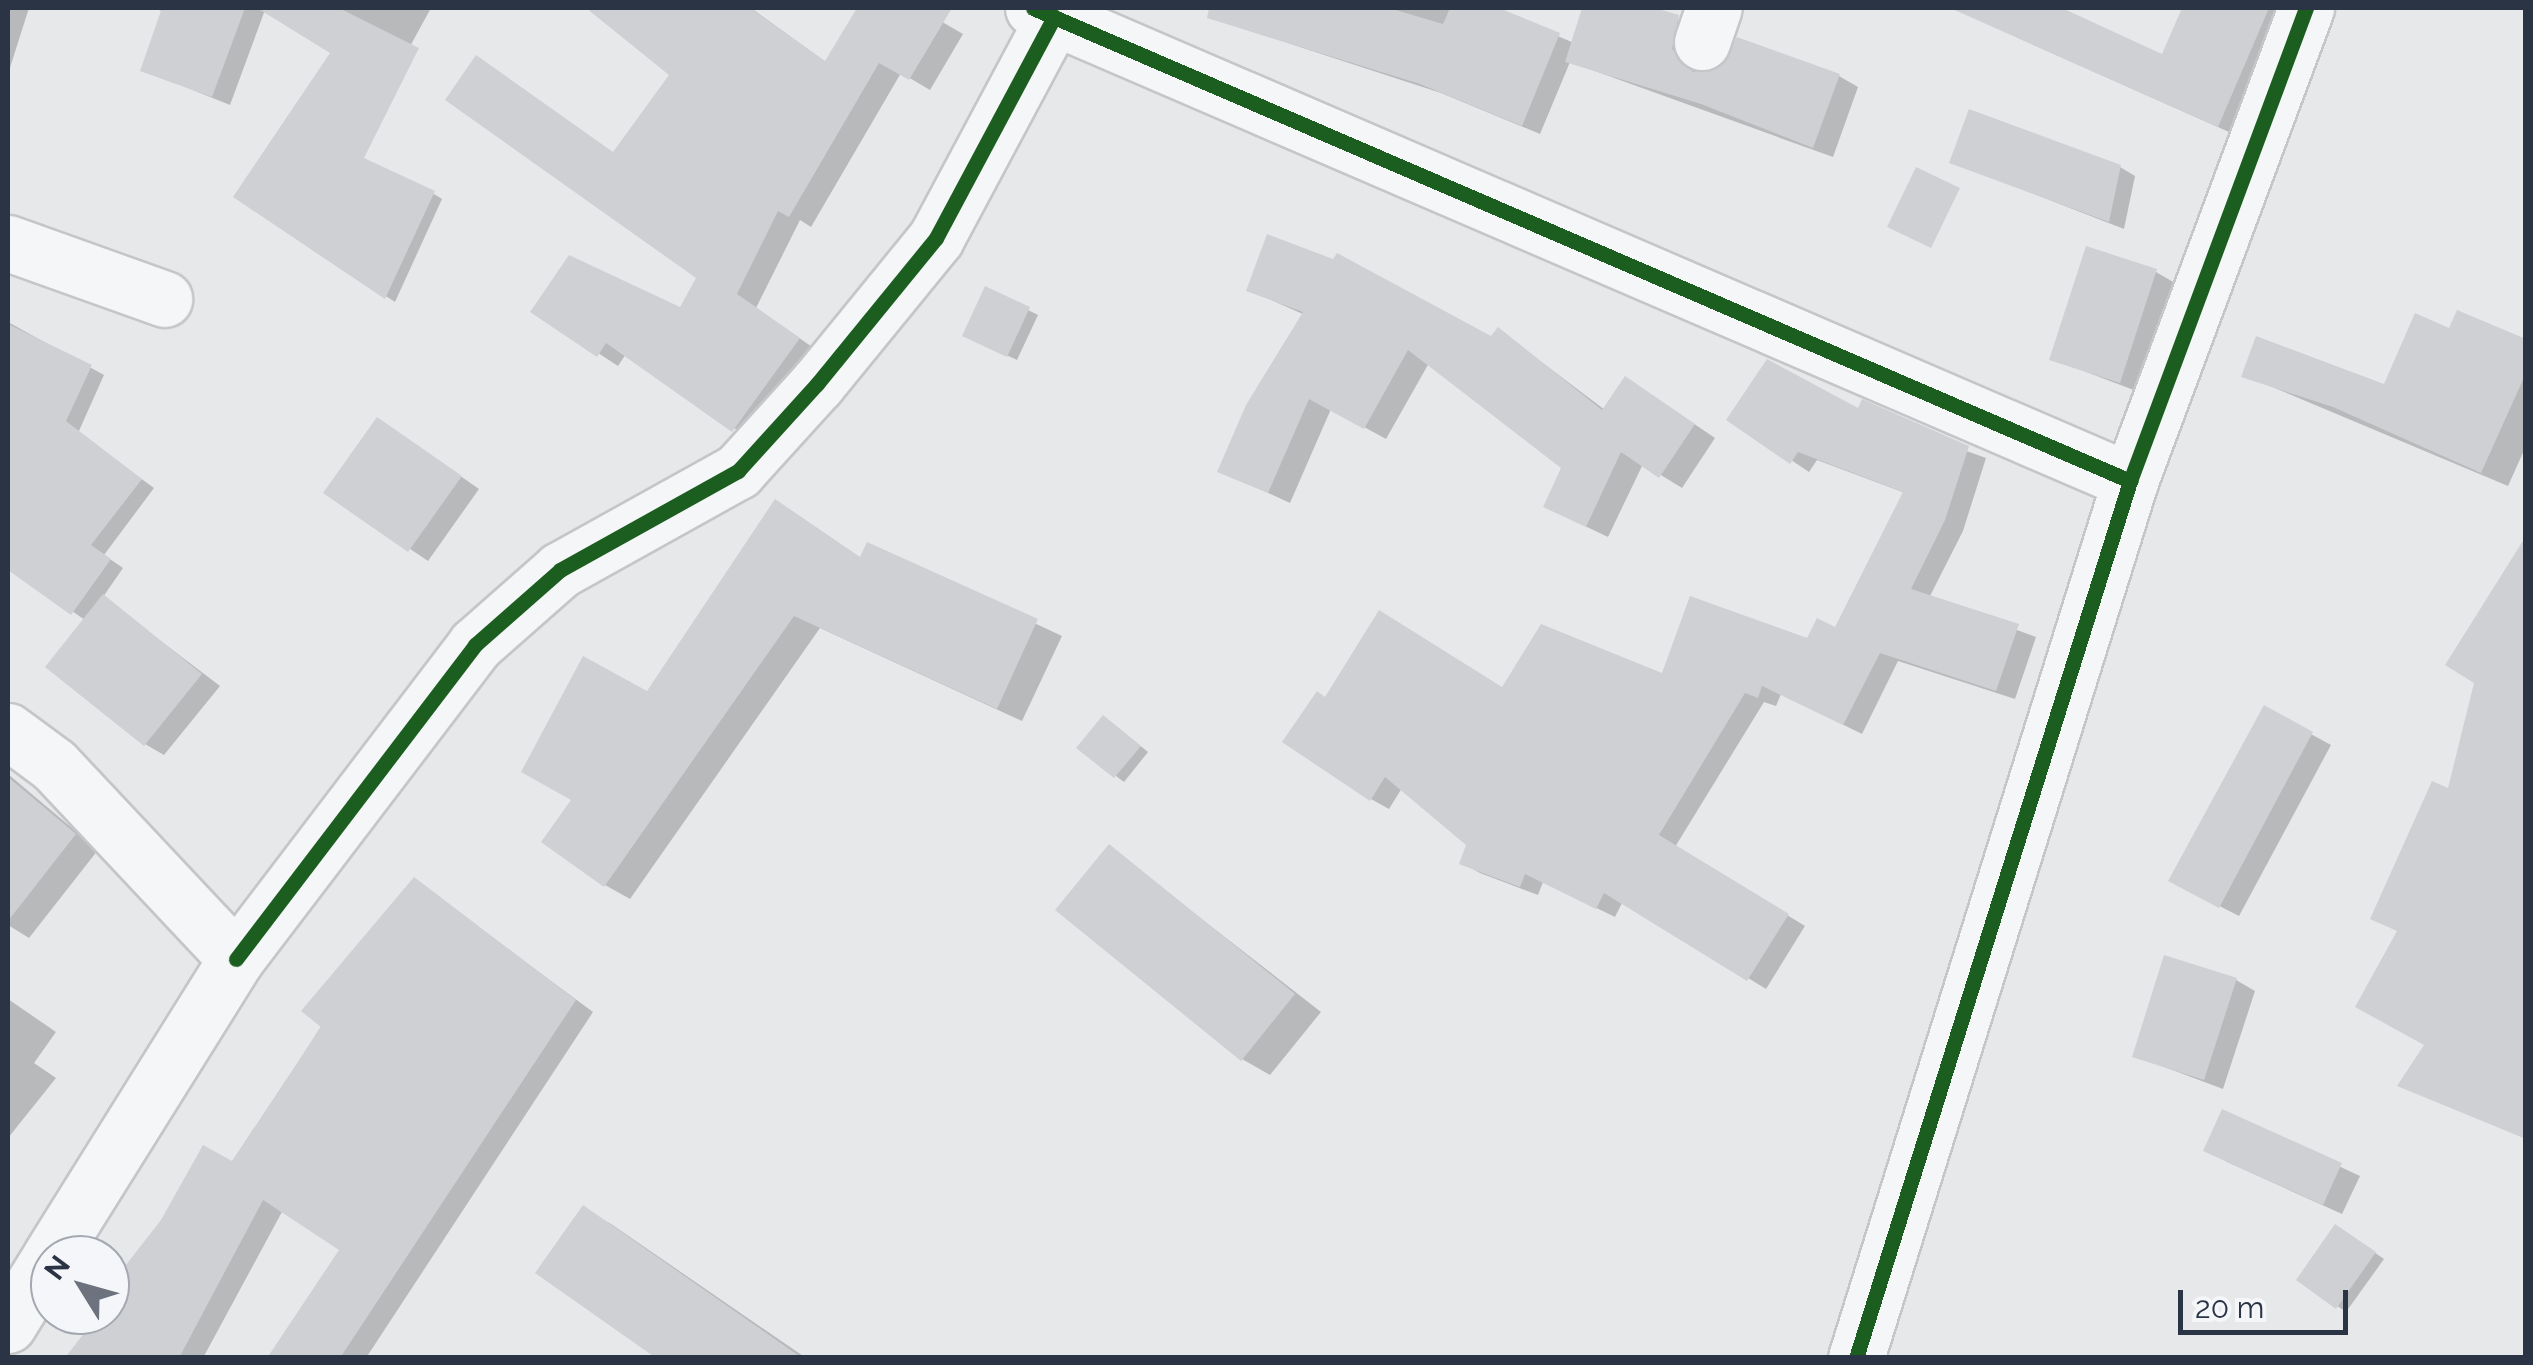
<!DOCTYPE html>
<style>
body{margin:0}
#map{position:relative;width:2533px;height:1365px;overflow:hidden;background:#e6e8ea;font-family:Raleway,sans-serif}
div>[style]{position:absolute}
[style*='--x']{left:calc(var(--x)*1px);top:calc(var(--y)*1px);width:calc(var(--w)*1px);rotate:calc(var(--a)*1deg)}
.shadow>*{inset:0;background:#0003}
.building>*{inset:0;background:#ced0d3}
.roads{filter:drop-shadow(2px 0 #c4c6c8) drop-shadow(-2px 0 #c4c6c8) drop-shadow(0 2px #c4c6c8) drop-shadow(0 -2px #c4c6c8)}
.minor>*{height:55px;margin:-27.5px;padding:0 27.5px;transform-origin:27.5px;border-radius:27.5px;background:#f5f6f7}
.cycleway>*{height:15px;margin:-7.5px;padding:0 7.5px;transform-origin:7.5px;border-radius:7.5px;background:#1b5e20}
span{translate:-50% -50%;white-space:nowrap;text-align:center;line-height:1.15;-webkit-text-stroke:8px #f4f6f9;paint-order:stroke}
.frame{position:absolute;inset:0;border:10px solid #2b3445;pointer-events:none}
.north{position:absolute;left:30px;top:1235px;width:100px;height:100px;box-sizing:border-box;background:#f4f6f9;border:2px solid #a4a8b1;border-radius:50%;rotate:307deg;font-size:28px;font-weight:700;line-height:40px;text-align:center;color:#2b3445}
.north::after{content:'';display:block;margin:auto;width:35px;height:45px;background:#6c737f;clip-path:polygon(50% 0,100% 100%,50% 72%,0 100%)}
.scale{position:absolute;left:2178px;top:1290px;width:170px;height:45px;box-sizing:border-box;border:5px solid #2b3445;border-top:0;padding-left:12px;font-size:30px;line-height:35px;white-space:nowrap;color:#2b3445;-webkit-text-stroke:8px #f4f6f9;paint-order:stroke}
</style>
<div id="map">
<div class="shadow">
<div style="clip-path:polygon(8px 8px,29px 8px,8px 74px)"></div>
<div style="clip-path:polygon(155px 8px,431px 8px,304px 240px,333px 52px,265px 10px,230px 105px,143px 70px,163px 12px)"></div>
<div style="clip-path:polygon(590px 8px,706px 8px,716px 15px,721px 8px,751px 8px,827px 63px,859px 8px,918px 8px,963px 34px,930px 90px,901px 73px,811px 227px,800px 220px,756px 308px,818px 351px,753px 441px,626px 354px,618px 366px,534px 311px,681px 310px,700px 278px,615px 154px,673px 74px)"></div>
<div style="clip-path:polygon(1217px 8px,1493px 8px,1574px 43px,1585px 8px,1647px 8px,1697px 28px,1690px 61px,1700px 73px,1839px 76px,1858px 87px,1833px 157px,1570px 62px,1540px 134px,1441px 93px,1232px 25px,1214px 15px)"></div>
<div style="clip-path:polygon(2006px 8px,2056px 8px,2163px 57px,2184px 8px,2294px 8px,2238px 136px,2016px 37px,1997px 27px)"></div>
<div style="clip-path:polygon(1952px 162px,2120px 167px,2135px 176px,2124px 229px)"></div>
<div style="clip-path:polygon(434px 194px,442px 199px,395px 302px,334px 262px)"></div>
<div style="clip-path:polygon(2156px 272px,2175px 283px,2139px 392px,2052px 359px)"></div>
<div style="clip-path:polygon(986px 289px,1038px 315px,1017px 360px,974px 340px)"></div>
<div style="clip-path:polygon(1249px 290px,1491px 340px,1499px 330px,1605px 410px,1647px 392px,1715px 438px,1682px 488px,1643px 464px,1608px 537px,1568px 518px,1564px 467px,1429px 363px,1386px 439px,1331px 409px,1290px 503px,1220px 471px,1305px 315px)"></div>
<div style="clip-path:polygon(8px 322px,104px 375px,78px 433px,154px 488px,104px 555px,123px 568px,103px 597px,220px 686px,164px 755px,145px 744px,85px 620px,8px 567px,8px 508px,63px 430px,8px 405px)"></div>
<div style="clip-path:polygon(2450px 332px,2526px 342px,2526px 446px,2508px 486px,2244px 375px,2386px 387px)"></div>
<div style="clip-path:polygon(1859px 412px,1986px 458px,1963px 531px,1929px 598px,2036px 637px,2015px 699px,1898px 661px,1862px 734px,1781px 694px,1776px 706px,1764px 702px,1675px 847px,1805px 926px,1766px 989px,1623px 901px,1615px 917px,1543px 882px,1538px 895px,1480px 873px,1462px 863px,1469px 844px,1402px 788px,1389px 809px,1371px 799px,1327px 700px,1663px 676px,1836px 630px,1905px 493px,1817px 460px,1809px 472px,1730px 419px)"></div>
<div style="clip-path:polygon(396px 431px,479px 489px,428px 561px,327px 493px)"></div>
<div style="clip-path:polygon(868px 545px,1062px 636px,1022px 721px,820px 628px,630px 899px,605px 885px,648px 695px,862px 559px)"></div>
<div style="clip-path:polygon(2265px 709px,2331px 745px,2239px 916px,2190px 891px)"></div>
<div style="clip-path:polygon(1112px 723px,1148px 752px,1124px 782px,1079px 748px)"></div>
<div style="clip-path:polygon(8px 774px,98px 850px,29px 938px,8px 925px)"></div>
<div style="clip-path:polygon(1109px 847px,1321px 1012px,1270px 1075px,1242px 1059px)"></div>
<div style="clip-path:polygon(414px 880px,593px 1012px,366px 1358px,270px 1358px,343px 1250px,283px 1210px,203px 1358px,68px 1358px,233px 1165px)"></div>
<div style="clip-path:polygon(2236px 980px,2255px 991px,2223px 1089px,2135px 1056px)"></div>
<div style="clip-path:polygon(8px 999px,56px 1032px,34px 1063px,56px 1078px,8px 1138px)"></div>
<div style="clip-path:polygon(2223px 1112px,2360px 1176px,2342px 1214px,2225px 1161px)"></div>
<div style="clip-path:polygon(583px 1208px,611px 1224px,806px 1358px,666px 1358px)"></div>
<div style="clip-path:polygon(2345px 1232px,2384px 1259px,2346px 1312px,2299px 1279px)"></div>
</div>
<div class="building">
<div style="clip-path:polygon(162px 8px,245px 8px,212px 97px,140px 71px)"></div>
<div style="clip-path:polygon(257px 8px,339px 8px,419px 48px,364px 158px,435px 191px,385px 299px,233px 197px,330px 53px)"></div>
<div style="clip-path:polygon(586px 8px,750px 8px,825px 61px,857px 8px,952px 8px,909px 80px,879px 63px,789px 217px,778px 211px,737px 294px,800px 338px,732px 432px,606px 343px,597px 357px,530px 312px,569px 255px,680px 307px,696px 278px,445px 100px,476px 55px,613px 152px,669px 75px)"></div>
<div style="clip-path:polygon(1209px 8px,1389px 8px,1443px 24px,1450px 8px,1499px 8px,1560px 33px,1522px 126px,1420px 84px,1207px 18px)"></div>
<div style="clip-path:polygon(1582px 8px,1655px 8px,1679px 15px,1672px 49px,1693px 72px,1722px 66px,1737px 37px,1840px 74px,1813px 148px,1701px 104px,1565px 62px)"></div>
<div style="clip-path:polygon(1950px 8px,2062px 8px,2162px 54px,2182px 8px,2269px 8px,2218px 127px)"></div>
<div style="clip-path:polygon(1969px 109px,2121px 165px,2109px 222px,1949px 163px)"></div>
<div style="clip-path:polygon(1916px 167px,1960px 188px,1931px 248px,1887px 227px)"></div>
<div style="clip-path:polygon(1267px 234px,1333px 259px,1337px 253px,1491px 336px,1498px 327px,1602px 410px,1625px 376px,1695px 424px,1659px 478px,1621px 452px,1586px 527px,1543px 507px,1561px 468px,1408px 350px,1364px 429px,1309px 399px,1268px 493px,1217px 472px,1246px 405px,1303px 312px,1246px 291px)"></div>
<div style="clip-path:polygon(2086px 246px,2157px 269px,2120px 383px,2049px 360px)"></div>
<div style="clip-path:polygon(985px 286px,1030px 307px,1007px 357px,962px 336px)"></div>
<div style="clip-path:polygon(2457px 310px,2526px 339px,2526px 373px,2481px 473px,2333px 407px,2241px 377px,2256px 336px,2384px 384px,2415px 313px,2449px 328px)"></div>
<div style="clip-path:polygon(8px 324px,92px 365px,66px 421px,142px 479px,91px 545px,111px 559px,71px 615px,8px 570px)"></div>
<div style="clip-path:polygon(1767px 359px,1858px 408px,1862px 399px,1969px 446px,1945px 520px,1911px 589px,2019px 624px,1996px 691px,1880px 653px,1843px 725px,1762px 686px,1758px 698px,1745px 693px,1659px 835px,1789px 914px,1747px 981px,1604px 893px,1596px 909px,1525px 874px,1520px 887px,1459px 864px,1466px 845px,1385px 777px,1370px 801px,1282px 742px,1317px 691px,1325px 697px,1379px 610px,1502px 687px,1541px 624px,1662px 673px,1690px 596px,1807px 638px,1817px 618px,1835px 627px,1903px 492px,1798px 452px,1790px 464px,1726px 420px)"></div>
<div style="clip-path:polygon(377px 417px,462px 476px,408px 552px,323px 493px)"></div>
<div style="clip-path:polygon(775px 499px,860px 557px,867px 542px,1038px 619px,997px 709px,794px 616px,604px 887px,541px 842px,571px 800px,521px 772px,583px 656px,647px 691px)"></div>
<div style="clip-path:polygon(2526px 536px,2526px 1139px,2397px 1086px,2424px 1045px,2355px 1007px,2397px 931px,2370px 919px,2432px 781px,2448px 788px,2474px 683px,2445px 665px)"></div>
<div style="clip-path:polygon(103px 594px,202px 674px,144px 746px,45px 667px)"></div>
<div style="clip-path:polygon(2264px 705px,2313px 732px,2219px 908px,2168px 881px)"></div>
<div style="clip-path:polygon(1103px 715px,1141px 746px,1114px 778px,1076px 748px)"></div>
<div style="clip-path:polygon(8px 777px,76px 834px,8px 921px)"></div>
<div style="clip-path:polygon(1109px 844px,1295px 994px,1241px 1061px,1055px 910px)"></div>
<div style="clip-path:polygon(414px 877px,576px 1000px,340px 1358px,267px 1358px,339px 1250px,263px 1200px,179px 1358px,65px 1358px,98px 1315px,110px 1315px,110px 1299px,129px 1275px,122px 1270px,161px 1220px,203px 1145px,232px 1161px,321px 1027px,301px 1011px)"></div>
<div style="clip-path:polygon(2164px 955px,2237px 978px,2204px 1080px,2132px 1057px)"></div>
<div style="clip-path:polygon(2222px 1109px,2342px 1163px,2323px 1205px,2203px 1151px)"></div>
<div style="clip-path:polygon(583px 1205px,802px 1358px,656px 1358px,535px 1273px)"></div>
<div style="clip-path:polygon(2335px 1224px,2376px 1252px,2336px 1309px,2296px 1280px)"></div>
</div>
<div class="roads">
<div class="minor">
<div style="--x:1033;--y:8;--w:1195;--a:23.32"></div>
<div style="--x:1702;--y:42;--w:36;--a:-71"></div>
<div style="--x:8;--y:243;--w:166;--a:19.7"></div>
<div style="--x:8;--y:731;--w:57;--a:36.5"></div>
<div style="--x:54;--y:765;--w:266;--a:46.8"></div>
<div style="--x:236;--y:959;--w:349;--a:122"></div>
<div style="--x:236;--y:959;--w:395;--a:-52.7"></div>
<div style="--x:475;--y:645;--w:113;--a:-41.4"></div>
<div style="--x:560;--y:570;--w:204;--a:-29.1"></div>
<div style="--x:738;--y:471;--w:118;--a:-47.8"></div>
<div style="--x:817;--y:384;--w:188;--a:-50.8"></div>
<div style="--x:936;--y:238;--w:251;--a:-61.9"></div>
<div style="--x:8;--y:1325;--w:80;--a:-58.3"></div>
<div style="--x:1856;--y:1358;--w:919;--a:-72.65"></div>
<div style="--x:2130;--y:481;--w:505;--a:-69.59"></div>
</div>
</div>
<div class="cycleway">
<div style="--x:1033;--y:8;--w:1195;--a:23.32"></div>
<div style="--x:236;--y:959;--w:395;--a:-52.7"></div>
<div style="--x:475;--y:645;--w:113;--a:-41.4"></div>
<div style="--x:560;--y:570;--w:204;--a:-29.1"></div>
<div style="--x:738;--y:471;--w:118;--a:-47.8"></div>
<div style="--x:817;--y:384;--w:188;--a:-50.8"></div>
<div style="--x:936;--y:238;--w:251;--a:-61.9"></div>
<div style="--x:1856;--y:1358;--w:919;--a:-72.65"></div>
<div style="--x:2130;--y:481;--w:505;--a:-69.59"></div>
</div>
<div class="frame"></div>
<div class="north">N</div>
<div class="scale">20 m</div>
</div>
